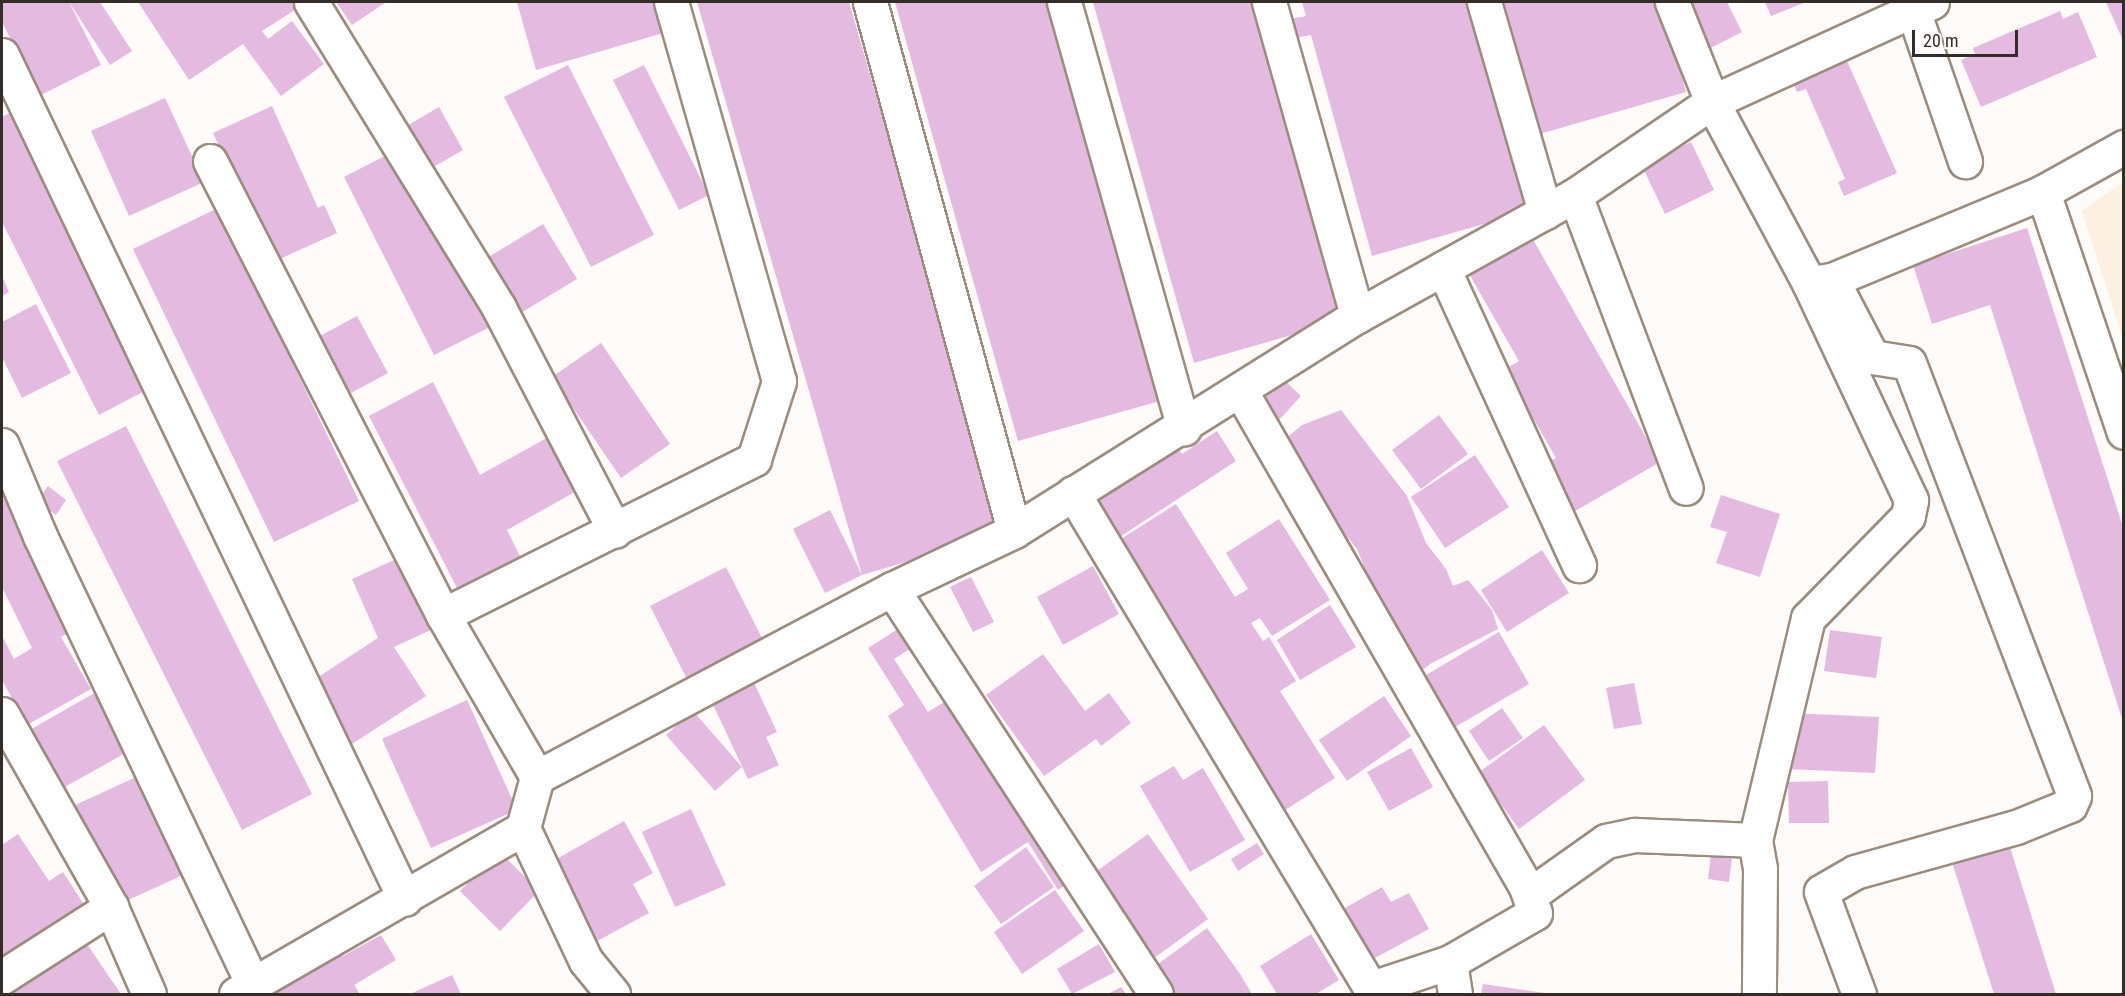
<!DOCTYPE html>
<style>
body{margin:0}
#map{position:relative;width:2125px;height:996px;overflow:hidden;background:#fefbf8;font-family:"Roboto Condensed",sans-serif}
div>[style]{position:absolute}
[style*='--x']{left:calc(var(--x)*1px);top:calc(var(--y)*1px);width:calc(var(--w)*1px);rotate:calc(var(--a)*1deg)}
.education>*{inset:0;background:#fdefe1}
.building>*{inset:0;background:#e5bae1}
.roads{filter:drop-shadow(2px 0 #9b8c7e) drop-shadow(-2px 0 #9b8c7e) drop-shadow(0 2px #9b8c7e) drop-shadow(0 -2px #9b8c7e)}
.minor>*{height:33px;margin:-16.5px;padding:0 16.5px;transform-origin:16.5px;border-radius:16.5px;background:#fff}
span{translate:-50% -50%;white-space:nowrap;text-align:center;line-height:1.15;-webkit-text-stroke:6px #fefbf8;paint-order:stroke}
.frame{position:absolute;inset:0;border:3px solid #332c27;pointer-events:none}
.scale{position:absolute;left:1912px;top:30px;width:106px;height:27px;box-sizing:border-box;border:3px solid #332c27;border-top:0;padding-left:8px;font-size:18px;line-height:21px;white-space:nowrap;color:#332c27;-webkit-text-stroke:4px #fefbf8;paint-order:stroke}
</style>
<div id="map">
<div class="education">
<div style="clip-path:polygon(2123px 182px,2123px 340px,2082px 211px)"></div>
</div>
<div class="building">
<div style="clip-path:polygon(2px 2px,69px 2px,101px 65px,39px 96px,2px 22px)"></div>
<div style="clip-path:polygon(69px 2px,100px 2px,132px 51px,110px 65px)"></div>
<div style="clip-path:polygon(138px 2px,298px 2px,301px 6px,262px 31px,268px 39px,292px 21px,324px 64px,281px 96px,243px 44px,189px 80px)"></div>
<div style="clip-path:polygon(336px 2px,386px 2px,352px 25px)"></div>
<div style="clip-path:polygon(517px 2px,659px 2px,667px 32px,536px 70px)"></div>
<div style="clip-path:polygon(697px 2px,849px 2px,1003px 533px,862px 575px)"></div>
<div style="clip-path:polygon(895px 2px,1048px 2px,1160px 401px,1018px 441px)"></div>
<div style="clip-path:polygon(1093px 2px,1252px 2px,1341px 321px,1194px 363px)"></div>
<div style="clip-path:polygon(1302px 2px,1468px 2px,1526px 212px,1372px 256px,1311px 35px,1289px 39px,1285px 20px,1306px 16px)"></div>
<div style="clip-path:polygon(1498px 2px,1661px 2px,1686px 92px,1536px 135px)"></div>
<div style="clip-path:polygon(1675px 2px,1727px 2px,1742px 32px,1701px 53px)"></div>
<div style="clip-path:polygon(1765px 2px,1806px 2px,1771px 16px)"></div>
<div style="clip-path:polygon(2106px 2px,2124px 2px,2124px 43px)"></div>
<div style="clip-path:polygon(2060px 11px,2063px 19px,2078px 12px,2097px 57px,1981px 107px,1961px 60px,1975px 54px,1973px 48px)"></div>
<div style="clip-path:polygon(1843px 52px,1897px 173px,1844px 196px,1838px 182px,1845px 179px,1806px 89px,1797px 92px,1790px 75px)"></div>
<div style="clip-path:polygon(568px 65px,654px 235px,591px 267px,504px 97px)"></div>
<div style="clip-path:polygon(644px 65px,709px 195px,679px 210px,613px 80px)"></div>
<div style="clip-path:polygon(165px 98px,204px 182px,129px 216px,91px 131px)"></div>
<div style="clip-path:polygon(272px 106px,318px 208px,324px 205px,337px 233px,271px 263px,213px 133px)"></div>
<div style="clip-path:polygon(439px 107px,463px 150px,423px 173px,398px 131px)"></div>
<div style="clip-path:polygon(13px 111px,152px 387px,99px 415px,2px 222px,2px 117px)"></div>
<div style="clip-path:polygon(1691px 142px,1714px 190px,1665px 214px,1642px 166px)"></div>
<div style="clip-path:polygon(406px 145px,496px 324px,434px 355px,344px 177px)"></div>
<div style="clip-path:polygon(218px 208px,359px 501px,274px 542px,133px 249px)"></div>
<div style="clip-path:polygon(543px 224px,577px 279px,511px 319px,477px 264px)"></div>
<div style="clip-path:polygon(2027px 228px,2124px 530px,2124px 725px,1990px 305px,1932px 324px,1913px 265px)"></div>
<div style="clip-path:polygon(1531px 236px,1660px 462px,1570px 514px,1543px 465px,1556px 458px,1505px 369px,1519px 361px,1468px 272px)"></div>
<div style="clip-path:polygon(2px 276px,9px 292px,2px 296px)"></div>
<div style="clip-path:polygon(36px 304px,71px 373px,22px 398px,2px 357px,2px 322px)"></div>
<div style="clip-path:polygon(357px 316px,388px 373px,340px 399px,309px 342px)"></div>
<div style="clip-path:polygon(601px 343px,670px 444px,621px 478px,552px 377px)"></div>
<div style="clip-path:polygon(1283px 379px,1301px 396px,1279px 420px,1260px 403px)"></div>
<div style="clip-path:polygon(433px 382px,480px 475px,552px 435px,582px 488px,507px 530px,520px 556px,457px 588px,369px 416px)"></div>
<div style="clip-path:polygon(1341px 410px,1407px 496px,1426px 543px,1446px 569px,1453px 586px,1468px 580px,1492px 610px,1498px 629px,1430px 664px,1414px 677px,1393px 639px,1357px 549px,1276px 447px,1302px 425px)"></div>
<div style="clip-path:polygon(1439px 415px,1468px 454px,1421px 489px,1392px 450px)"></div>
<div style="clip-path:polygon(126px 426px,312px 794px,242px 830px,57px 461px)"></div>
<div style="clip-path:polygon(1217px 431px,1236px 461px,1112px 542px,1087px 505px,1177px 446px,1182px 454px)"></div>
<div style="clip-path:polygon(1475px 455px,1509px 507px,1445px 548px,1411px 497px)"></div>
<div style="clip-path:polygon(2px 473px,79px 628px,61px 637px,91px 689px,27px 725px,2px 680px,2px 636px,14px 659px,32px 648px,2px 587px)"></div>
<div style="clip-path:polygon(48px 486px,66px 500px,56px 515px,37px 502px)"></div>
<div style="clip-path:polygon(1721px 495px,1780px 514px,1760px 577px,1716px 563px,1727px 532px,1710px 527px)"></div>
<div style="clip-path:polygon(1176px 504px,1235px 597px,1248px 589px,1226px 553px,1279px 519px,1330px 600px,1272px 636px,1260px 618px,1251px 623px,1263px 641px,1269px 637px,1296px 681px,1280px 691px,1335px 778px,1279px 814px,1110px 546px)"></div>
<div style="clip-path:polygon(830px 510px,862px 575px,825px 593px,793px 529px)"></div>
<div style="clip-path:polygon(1542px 550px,1569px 593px,1507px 632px,1481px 590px)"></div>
<div style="clip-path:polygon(403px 556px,435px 628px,394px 647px,426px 696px,352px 744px,312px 681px,378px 638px,352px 579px)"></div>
<div style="clip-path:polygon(1093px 566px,1119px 614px,1063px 645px,1037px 597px)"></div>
<div style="clip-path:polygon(726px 567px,763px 640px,687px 679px,650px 606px)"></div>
<div style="clip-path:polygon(971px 577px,994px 622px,973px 632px,950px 587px)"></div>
<div style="clip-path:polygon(1330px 605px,1356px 647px,1300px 680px,1277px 640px)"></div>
<div style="clip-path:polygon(898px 629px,910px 649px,894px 659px,928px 712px,957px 694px,1075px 879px,1058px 890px,1028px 842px,981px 872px,888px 716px,904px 705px,868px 648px)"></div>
<div style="clip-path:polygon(1830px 630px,1882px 637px,1876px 678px,1824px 671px)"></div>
<div style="clip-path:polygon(1499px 632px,1529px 684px,1455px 727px,1426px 675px)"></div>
<div style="clip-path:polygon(1043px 654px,1085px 711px,1109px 693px,1131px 723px,1101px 746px,1096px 739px,1044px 776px,986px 695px)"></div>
<div style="clip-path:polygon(751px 676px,777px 732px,766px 737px,779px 765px,748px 779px,709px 696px)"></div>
<div style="clip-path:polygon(1634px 683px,1642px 724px,1614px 729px,1606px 688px)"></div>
<div style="clip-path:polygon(98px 691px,131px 750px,54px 793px,21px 735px)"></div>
<div style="clip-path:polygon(1384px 696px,1411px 736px,1347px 781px,1319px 740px)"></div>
<div style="clip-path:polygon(467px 700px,517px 810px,431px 848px,382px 739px)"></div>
<div style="clip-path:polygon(1502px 708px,1523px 738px,1489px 761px,1469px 731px)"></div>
<div style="clip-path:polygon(693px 711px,742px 767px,715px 791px,666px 735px)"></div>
<div style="clip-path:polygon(1790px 713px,1879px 717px,1875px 773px,1787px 769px)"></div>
<div style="clip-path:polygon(1544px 725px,1585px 780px,1519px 829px,1478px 773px)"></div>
<div style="clip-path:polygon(1411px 748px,1433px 787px,1389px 811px,1367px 772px)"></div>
<div style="clip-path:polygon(1174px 766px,1183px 780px,1203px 768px,1245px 840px,1190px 872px,1140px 786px)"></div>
<div style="clip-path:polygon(147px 772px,192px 871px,117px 905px,73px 806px)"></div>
<div style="clip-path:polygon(1828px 781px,1829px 823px,1789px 823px,1788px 782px)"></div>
<div style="clip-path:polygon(691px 809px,726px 885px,675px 907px,642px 832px)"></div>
<div style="clip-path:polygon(624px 821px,653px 873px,633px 884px,649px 913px,590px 945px,546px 865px)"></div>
<div style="clip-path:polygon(18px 834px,49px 881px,63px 872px,85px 906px,2px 961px,2px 845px)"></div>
<div style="clip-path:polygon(1148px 834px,1208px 919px,1150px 961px,1090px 876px)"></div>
<div style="clip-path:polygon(2008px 841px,2056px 994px,1994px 994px,1951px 859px)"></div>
<div style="clip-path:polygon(1257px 843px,1264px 854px,1238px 871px,1231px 859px)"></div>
<div style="clip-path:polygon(1026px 847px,1054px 887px,1001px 924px,974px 886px)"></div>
<div style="clip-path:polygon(1712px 847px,1733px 850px,1729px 882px,1708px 879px)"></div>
<div style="clip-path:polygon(499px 851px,539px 891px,500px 931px,460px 891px)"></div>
<div style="clip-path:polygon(1382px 887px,1391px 902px,1409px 893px,1429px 929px,1371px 960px,1343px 909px)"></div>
<div style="clip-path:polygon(1055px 890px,1084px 931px,1022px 974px,994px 932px)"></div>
<div style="clip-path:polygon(1207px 928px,1240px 974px,1252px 994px,1167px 994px,1150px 970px)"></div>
<div style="clip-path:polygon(78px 931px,121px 994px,2px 994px,2px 984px)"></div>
<div style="clip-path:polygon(1311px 934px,1339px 980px,1316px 994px,1277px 994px,1260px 966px)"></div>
<div style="clip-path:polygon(381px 935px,396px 960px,354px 985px,360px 994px,253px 994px,337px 945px,343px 956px)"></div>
<div style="clip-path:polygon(1099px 944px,1115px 972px,1072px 994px,1057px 969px)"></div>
<div style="clip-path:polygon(452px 975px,461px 994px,410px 994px)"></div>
<div style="clip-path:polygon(1483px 984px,1545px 993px,1545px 994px,1481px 994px)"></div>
<div style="clip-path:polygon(1121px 987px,1126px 994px,1108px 994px)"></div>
</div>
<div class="roads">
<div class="minor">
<div style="--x:311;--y:2;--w:359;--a:58.4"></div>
<div style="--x:499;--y:308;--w:251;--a:62.5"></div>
<div style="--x:870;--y:2;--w:548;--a:74.77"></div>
<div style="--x:1064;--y:2;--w:443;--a:74.3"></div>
<div style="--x:1269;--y:2;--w:326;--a:74.3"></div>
<div style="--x:1484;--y:2;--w:219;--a:73.8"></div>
<div style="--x:1672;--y:2;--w:108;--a:68.2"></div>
<div style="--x:1712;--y:102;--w:205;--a:61.8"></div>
<div style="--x:1809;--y:283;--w:240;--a:64.8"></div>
<div style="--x:1911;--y:500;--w:16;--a:101"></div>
<div style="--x:1908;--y:516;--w:143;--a:134.4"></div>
<div style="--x:1808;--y:618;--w:228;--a:103.4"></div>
<div style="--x:1755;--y:840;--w:29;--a:80"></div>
<div style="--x:1760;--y:869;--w:125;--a:90.5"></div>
<div style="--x:1932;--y:2;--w:21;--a:157"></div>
<div style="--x:1913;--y:10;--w:160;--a:71"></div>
<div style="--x:2;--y:55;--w:935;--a:64.48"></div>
<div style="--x:210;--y:161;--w:510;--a:62.83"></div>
<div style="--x:2043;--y:192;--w:253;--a:71.4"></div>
<div style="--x:1575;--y:195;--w:313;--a:69.3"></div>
<div style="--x:1443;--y:268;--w:327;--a:65.4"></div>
<div style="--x:1832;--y:280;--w:87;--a:62.5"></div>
<div style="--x:1872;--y:357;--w:37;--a:9"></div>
<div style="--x:1909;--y:363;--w:463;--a:69.1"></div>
<div style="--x:2074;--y:796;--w:10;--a:114"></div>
<div style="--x:2070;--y:805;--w:58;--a:157.8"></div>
<div style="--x:2016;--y:827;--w:167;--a:164.4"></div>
<div style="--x:1855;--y:872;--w:39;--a:150"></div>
<div style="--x:1821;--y:892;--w:109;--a:69.6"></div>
<div style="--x:1810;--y:283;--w:22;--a:-8"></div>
<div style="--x:1832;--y:280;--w:229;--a:-22.6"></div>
<div style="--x:2043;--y:192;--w:93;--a:-29.1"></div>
<div style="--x:1240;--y:390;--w:573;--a:60.08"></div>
<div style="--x:1526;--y:887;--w:15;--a:0"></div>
<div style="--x:1541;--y:887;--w:80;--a:-35.3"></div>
<div style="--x:1606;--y:841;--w:30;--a:-12"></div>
<div style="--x:1635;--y:835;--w:120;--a:2.4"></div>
<div style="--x:2;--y:445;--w:99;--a:67.3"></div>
<div style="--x:40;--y:536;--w:494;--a:64.6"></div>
<div style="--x:1073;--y:493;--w:584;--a:59"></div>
<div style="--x:892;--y:589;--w:483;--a:56.9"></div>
<div style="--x:2;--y:714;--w:222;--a:60.5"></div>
<div style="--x:111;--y:907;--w:95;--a:66.4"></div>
<div style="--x:537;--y:777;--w:402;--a:-27.9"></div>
<div style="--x:892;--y:589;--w:135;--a:-25.4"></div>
<div style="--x:1014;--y:531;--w:405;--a:-32.1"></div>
<div style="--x:1357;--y:316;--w:249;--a:-29"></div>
<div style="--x:1575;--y:195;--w:166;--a:-34.2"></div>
<div style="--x:1712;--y:102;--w:221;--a:-24.6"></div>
<div style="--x:523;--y:828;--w:147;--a:64.7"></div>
<div style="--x:586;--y:961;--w:43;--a:50.7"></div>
<div style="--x:1450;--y:962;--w:32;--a:81"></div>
<div style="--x:2;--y:977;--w:130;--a:-32.7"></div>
<div style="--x:1372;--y:988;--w:82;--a:-18.4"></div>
<div style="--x:1450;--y:962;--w:98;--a:-30"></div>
<div style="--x:1535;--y:913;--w:28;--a:-109"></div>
<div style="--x:236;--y:994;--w:332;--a:-30"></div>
<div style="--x:523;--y:828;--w:53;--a:-74.6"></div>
<div style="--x:537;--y:777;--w:187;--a:-120.1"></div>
<div style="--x:443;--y:615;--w:348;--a:-26.6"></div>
<div style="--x:754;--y:459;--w:82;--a:-72.2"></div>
<div style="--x:779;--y:381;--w:394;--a:-105.9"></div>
</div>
</div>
<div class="frame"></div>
<div class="scale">20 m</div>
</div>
